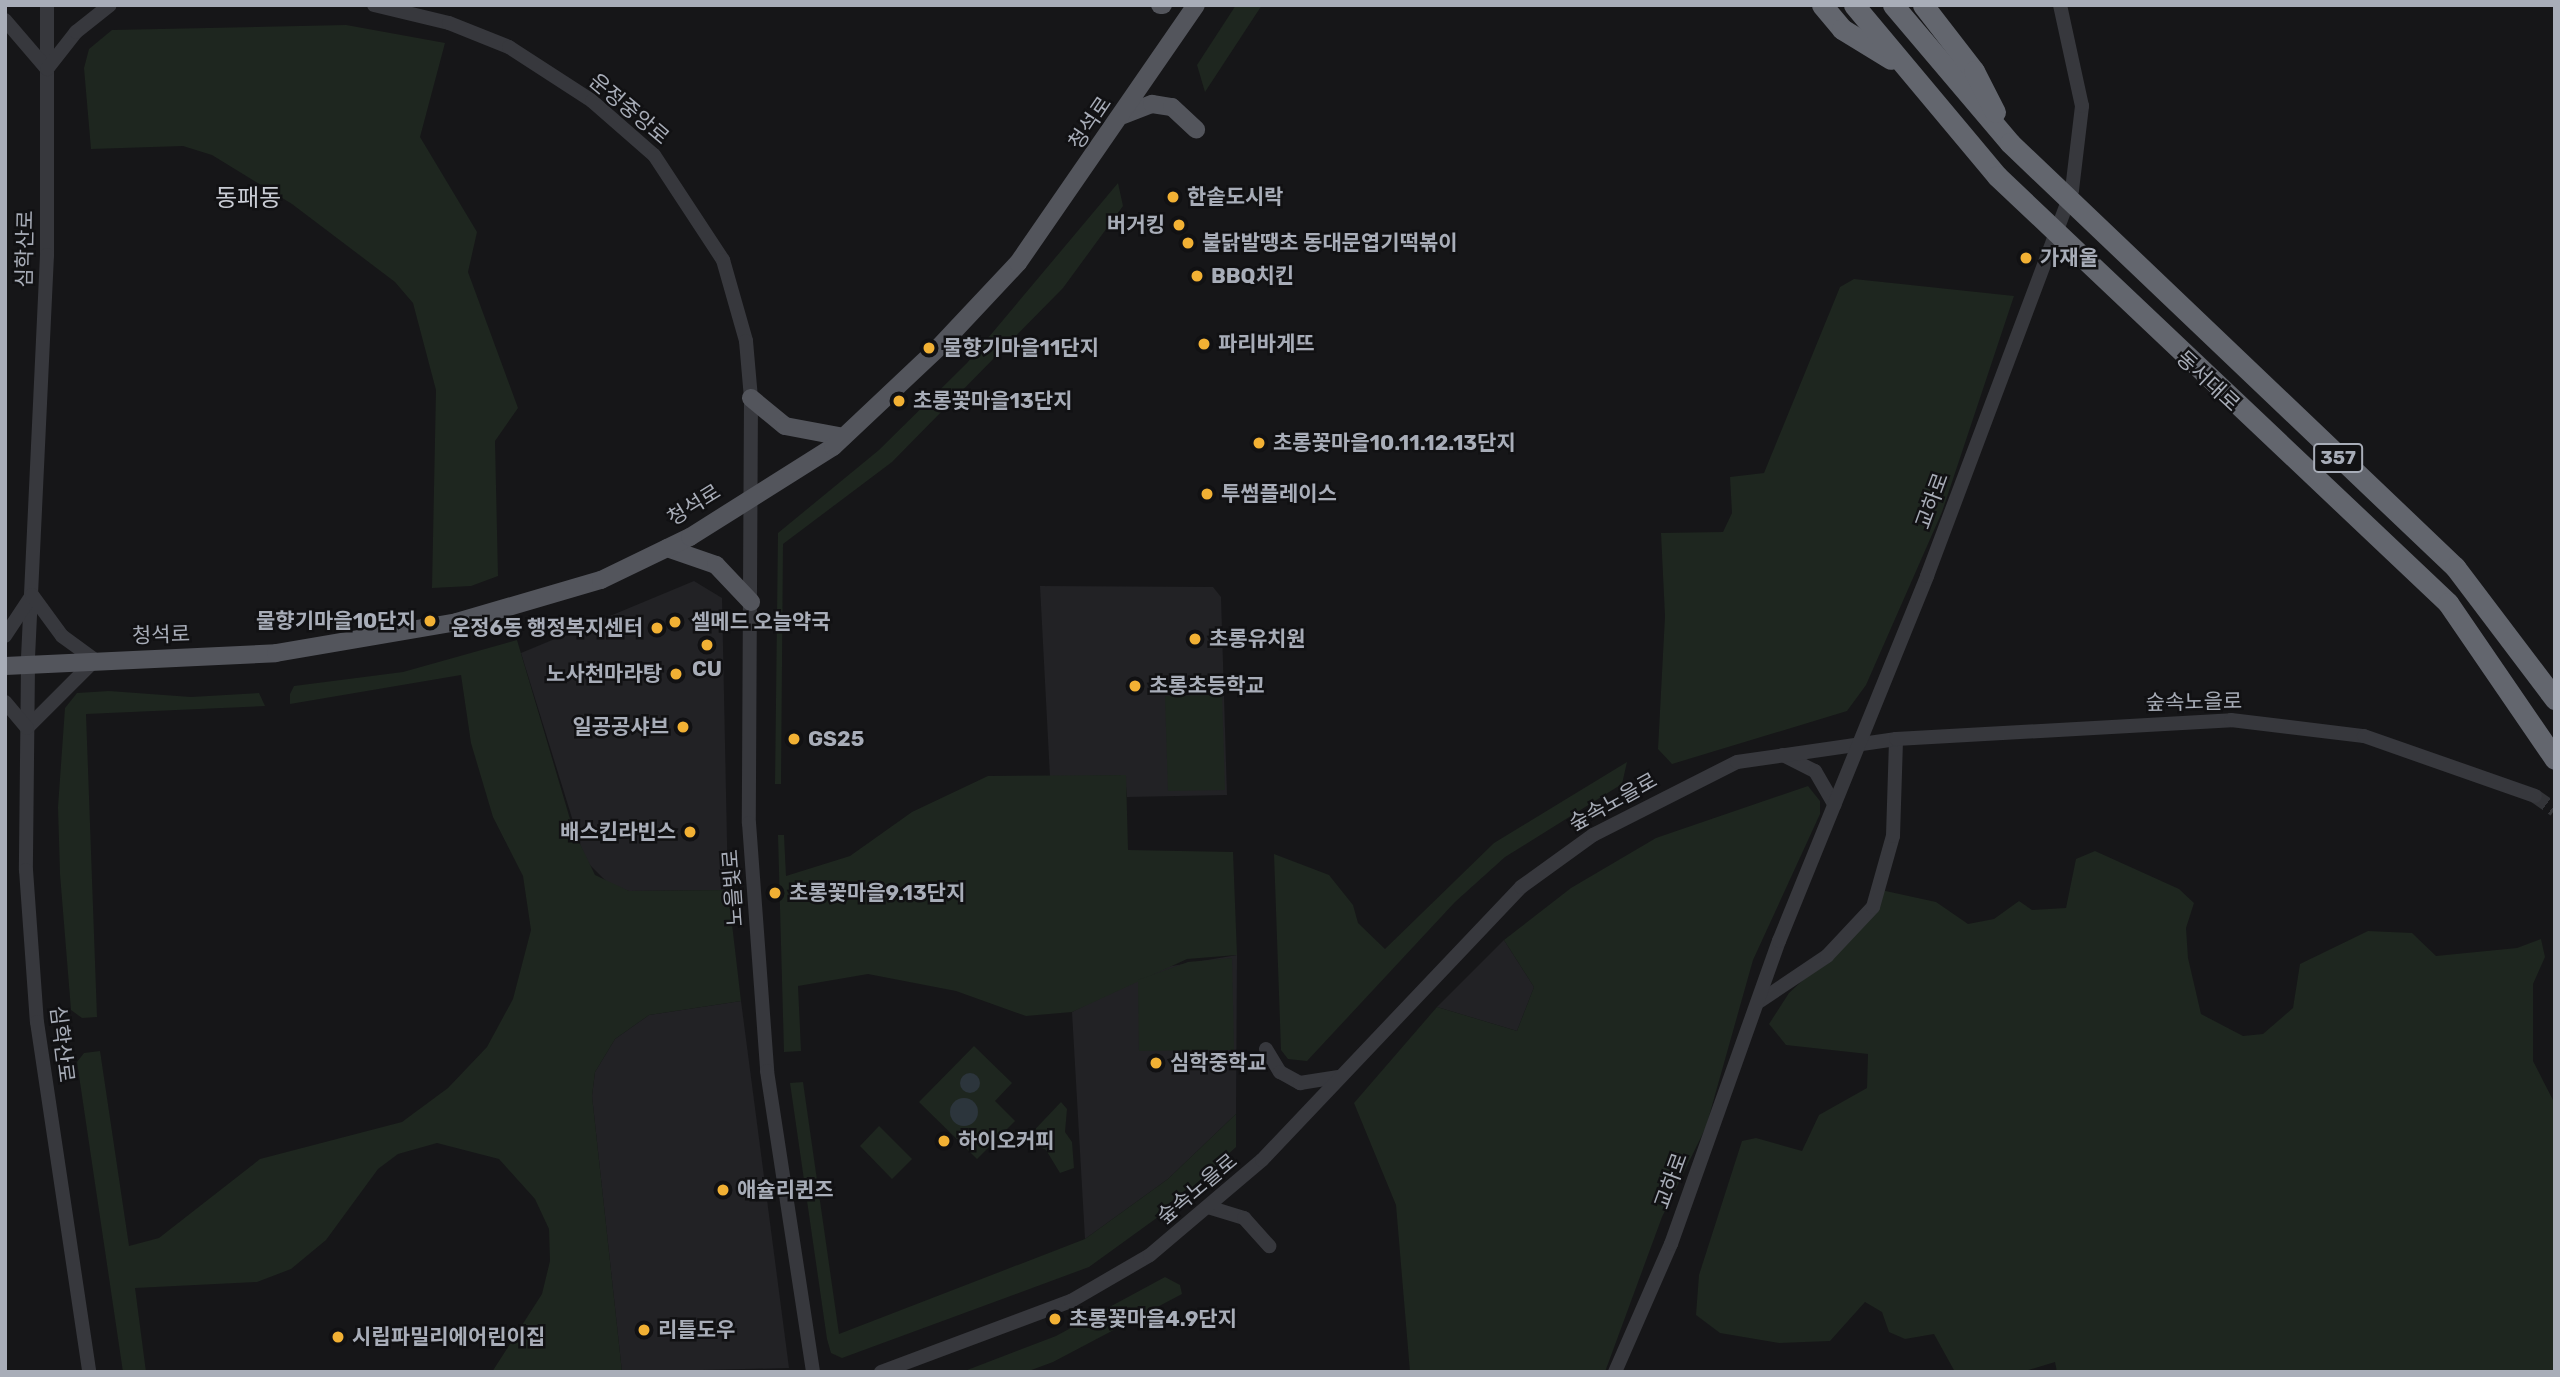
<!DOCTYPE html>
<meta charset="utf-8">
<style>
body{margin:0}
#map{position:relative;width:2560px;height:1377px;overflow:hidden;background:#161618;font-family:Rubik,"Noto Sans KR",sans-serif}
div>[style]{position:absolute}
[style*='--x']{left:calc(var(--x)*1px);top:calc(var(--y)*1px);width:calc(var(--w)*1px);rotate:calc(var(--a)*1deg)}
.built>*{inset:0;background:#222225}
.green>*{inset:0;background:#1e261f}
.water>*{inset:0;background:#2c353c}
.round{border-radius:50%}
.minor-tunnel>*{height:14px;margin-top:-7px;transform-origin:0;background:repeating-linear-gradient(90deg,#333438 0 14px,transparent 0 21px)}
.minor>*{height:14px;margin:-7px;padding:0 7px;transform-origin:7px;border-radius:7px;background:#37383d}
.major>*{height:18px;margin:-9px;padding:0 9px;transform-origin:9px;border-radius:9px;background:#53555c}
.highway>*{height:21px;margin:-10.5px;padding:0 10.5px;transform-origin:10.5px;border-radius:10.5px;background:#63666e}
.dots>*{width:19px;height:19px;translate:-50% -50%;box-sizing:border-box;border:4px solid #111113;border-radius:50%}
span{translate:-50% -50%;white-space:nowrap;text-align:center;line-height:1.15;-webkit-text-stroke:5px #111113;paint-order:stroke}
.shield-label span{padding:2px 5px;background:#111113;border:2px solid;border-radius:5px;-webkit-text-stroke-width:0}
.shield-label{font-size:19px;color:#a8adb8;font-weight:700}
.street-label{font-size:21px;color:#a8adb8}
.poi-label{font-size:21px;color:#a8adb8;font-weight:700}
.left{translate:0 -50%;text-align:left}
.right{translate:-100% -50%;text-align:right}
.quarter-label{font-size:24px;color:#c9ccd4}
.frame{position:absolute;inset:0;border:7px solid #a8adb8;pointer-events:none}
</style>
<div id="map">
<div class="built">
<div style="clip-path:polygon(694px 581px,722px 598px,728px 890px,629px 891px,610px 885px,585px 860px,521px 653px)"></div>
<div style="clip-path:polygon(1040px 586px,1213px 587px,1221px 597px,1227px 795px,1127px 797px,1125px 775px,1050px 777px)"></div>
<div style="clip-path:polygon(1504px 940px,1534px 987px,1517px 1031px,1437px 1007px)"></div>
<div style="clip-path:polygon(1237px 955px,1236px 1114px,1168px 1179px,1085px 1239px,1072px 1012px,1154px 969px)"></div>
<div style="clip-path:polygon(741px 1001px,789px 1368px,622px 1372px,592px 1096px,595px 1072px,615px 1039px,649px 1015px)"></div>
</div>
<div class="green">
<div style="clip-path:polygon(1236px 5px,1262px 5px,1205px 92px,1197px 65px)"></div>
<div style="clip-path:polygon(346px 25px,445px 43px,420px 137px,477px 232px,468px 272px,518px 408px,495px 441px,498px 576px,471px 586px,432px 588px,436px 390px,413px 303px,395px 282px,292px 204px,212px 155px,183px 146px,91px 149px,84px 68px,89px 49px,112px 30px)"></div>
<div style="clip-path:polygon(1118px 183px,1123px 206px,1063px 288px,892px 462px,783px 544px,781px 784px,775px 784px,778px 533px,879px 450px,967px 363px)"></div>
<div style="clip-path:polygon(1854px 279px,2014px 296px,1942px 512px,1866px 685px,1847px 711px,1672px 764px,1658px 749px,1665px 616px,1661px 533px,1723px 532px,1732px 513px,1730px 477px,1764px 473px,1840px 287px)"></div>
<div style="clip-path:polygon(517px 640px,573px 829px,595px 875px,629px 891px,728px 890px,741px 1001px,649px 1015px,615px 1039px,595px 1072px,592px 1096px,622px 1372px,492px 1372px,542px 1294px,550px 1261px,549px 1229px,535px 1199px,499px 1159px,437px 1143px,398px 1154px,378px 1169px,326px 1240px,291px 1269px,257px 1282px,135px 1288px,146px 1372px,123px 1372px,77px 1062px,84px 1053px,100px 1051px,129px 1246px,159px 1238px,260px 1159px,402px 1122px,448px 1088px,487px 1047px,513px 999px,531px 930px,523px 876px,493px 817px,471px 743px,461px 675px,290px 704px,290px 694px,294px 686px,403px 672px)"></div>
<div style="clip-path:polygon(109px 691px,191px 697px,259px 693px,265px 706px,86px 714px,97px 1017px,82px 1018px,71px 1010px,60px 874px,58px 807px,65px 708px,77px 693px)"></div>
<div style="clip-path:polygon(1222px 695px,1225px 790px,1168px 791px,1165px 696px)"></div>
<div style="clip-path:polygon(1627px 762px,1622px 784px,1505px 857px,1455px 902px,1307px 1061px,1288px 1059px,1281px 1050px,1274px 854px,1329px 875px,1353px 905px,1358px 923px,1385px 949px,1494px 843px)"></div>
<div style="clip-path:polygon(1126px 775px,1128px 850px,1233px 852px,1237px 955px,1187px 959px,1072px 1012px,1026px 1016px,956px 991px,868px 974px,798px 986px,801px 1051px,784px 1052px,778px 835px,784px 835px,786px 876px,850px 856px,912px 812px,988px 776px)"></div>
<div style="clip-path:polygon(1808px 786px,1820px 801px,1820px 814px,1753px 960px,1706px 1127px,1662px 1217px,1605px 1372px,1410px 1372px,1396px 1205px,1354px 1103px,1437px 1007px,1517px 1031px,1534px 987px,1504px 940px,1571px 888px,1656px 838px)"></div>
<div style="clip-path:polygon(2095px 851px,2179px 889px,2194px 903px,2186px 928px,2188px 958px,2201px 1014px,2243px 1036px,2263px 1034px,2293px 1008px,2300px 964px,2368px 931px,2412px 933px,2436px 956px,2517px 948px,2541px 939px,2545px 957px,2533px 984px,2533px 1061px,2555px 1104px,2555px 1372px,2057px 1372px,2055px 1362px,2022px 1372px,1955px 1372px,1934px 1334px,1905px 1339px,1889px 1332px,1882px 1312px,1865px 1302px,1830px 1341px,1779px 1343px,1720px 1333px,1696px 1315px,1699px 1275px,1742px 1141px,1756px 1138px,1802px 1151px,1819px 1115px,1867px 1088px,1868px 1054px,1786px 1045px,1769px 1024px,1789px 993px,1831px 954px,1881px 890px,1936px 902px,1968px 924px,1994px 919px,2019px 901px,2032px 910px,2066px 908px,2076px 859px)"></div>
<div style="clip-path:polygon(1232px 958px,1234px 1050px,1139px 1051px,1138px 980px,1188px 962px)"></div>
<div style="clip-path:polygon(974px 1046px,1012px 1083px,995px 1101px,1015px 1121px,977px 1159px,919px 1102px)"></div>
<div style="clip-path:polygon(803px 1082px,839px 1334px,1085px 1239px,1168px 1179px,1236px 1114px,1236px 1147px,1165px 1212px,1089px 1267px,842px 1358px,831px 1353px,827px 1339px,790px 1083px)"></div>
<div style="clip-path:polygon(1061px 1102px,1067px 1109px,1065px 1132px,1072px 1142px,1074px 1168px,1060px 1173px,1046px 1150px,1025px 1140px)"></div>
<div style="clip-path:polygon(879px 1126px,912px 1159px,892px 1179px,860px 1146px)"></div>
<div style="clip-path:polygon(1165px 1277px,1180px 1285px,1182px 1294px,1053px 1362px,1026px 1372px,962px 1372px,1056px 1336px)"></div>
</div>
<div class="water">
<div class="round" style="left:960px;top:1073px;width:20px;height:20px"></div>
<div class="round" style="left:950px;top:1098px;width:28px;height:28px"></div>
</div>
<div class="minor-tunnel">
<div style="--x:2535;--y:796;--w:24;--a:35"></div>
</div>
<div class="minor">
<div style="--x:47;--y:5;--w:250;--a:90"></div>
<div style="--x:47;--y:255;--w:410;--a:92.7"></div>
<div style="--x:28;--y:665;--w:205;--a:90.6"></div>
<div style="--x:26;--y:870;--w:152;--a:85.9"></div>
<div style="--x:37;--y:1022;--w:354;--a:81.5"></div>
<div style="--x:374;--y:5;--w:77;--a:13.5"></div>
<div style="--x:449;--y:23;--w:65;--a:21.8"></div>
<div style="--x:509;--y:47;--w:99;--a:33"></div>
<div style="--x:592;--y:101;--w:82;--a:41.1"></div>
<div style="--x:654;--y:155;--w:126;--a:56.7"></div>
<div style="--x:723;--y:260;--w:84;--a:74.1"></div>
<div style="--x:746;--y:341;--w:57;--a:85"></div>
<div style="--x:751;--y:398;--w:425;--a:90.3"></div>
<div style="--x:749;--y:823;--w:249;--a:85.8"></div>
<div style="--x:767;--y:1071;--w:304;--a:81.3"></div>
<div style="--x:5;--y:20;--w:65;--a:49.4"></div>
<div style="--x:47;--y:69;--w:47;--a:-51.9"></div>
<div style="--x:76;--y:32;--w:43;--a:-38.5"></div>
<div style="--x:5;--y:636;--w:49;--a:-56.6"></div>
<div style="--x:32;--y:595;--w:51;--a:53.8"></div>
<div style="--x:62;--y:636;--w:41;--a:36"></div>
<div style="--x:95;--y:660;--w:96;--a:135"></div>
<div style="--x:27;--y:728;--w:34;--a:-130"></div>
<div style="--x:1783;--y:755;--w:36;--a:27"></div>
<div style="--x:1815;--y:771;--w:39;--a:60"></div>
<div style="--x:1760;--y:1001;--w:81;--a:-33.9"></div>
<div style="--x:1827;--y:956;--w:67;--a:-46.8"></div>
<div style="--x:1873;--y:907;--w:74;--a:-74.3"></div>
<div style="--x:1893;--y:836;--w:97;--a:-88.2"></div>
<div style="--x:1266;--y:1049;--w:27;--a:59"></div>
<div style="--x:1280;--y:1072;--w:23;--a:29"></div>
<div style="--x:1300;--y:1083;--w:39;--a:-9"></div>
<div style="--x:1208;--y:1207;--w:38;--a:17"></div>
<div style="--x:1244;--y:1218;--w:38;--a:48"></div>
<div style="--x:881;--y:1372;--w:203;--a:-20.5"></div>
<div style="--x:1071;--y:1301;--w:91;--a:-30.2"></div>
<div style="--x:1150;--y:1255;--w:147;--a:-40.3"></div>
<div style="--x:1262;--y:1160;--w:376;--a:-46.5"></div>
<div style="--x:1521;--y:887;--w:89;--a:-35.8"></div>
<div style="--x:1593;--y:835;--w:161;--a:-26.9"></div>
<div style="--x:1737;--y:762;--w:161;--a:-8.2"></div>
<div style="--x:1896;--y:739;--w:336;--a:-3.2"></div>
<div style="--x:2231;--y:720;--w:134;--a:6.9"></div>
<div style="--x:2364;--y:736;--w:181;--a:19.3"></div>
<div style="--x:1615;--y:1372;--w:140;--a:-66.4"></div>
<div style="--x:1671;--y:1244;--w:322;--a:-70.4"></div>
<div style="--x:1779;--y:941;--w:394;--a:-67.9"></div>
<div style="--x:1927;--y:576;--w:412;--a:-69.4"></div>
<div style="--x:2072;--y:190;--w:85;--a:-83.2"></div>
<div style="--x:2082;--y:106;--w:103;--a:-102.3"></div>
</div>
<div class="major">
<div style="--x:1160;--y:5;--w:3;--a:0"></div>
<div style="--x:1123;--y:115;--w:31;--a:-21"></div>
<div style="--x:1152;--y:104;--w:20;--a:9"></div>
<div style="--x:1172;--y:107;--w:33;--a:43"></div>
<div style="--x:751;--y:398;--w:44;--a:39.5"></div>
<div style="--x:785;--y:426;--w:59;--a:10.7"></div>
<div style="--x:667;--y:548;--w:52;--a:19.1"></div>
<div style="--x:716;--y:565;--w:51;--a:46.6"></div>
<div style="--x:5;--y:666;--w:271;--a:-2.7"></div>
<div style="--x:276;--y:653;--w:184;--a:-9.7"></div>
<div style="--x:457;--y:622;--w:150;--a:-16.3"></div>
<div style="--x:601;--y:580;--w:99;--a:-25.8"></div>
<div style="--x:690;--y:537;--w:169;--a:-32.2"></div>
<div style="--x:833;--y:447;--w:146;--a:-43.3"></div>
<div style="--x:939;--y:347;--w:115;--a:-46.8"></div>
<div style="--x:1018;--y:263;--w:313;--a:-55.4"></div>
</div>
<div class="highway">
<div style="--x:1822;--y:5;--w:31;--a:50"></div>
<div style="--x:1842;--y:29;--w:57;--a:31.5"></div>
<div style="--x:1854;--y:5;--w:223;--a:50.1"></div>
<div style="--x:1997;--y:176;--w:621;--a:43.43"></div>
<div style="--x:2448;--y:603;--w:189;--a:55.6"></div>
<div style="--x:1893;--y:5;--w:181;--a:49.7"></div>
<div style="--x:2010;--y:143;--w:615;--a:43.62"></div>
<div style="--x:2455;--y:567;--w:166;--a:52.9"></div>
<div style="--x:1923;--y:5;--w:83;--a:52.3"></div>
<div style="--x:1974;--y:71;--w:46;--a:62.9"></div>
</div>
<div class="dots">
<div style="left:1173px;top:197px;background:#f2b134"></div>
<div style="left:1179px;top:225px;background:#f2b134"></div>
<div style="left:1188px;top:243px;background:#f2b134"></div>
<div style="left:2026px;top:258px;background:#f2b134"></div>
<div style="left:1197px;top:276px;background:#f2b134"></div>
<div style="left:1204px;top:344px;background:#f2b134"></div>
<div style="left:929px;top:348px;background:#f2b134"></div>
<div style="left:899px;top:401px;background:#f2b134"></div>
<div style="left:1259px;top:443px;background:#f2b134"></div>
<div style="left:1207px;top:494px;background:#f2b134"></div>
<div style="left:430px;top:621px;background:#f2b134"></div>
<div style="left:675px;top:622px;background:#f2b134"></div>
<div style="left:657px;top:628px;background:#f2b134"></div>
<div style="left:1195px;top:639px;background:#f2b134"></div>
<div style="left:707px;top:645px;background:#f2b134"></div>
<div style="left:676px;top:674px;background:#f2b134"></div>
<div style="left:1135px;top:686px;background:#f2b134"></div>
<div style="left:683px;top:727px;background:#f2b134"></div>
<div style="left:794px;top:739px;background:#f2b134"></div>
<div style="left:690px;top:832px;background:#f2b134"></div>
<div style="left:775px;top:893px;background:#f2b134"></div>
<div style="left:1156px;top:1063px;background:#f2b134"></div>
<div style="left:944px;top:1141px;background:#f2b134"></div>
<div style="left:723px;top:1190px;background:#f2b134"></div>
<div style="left:1055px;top:1319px;background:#f2b134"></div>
<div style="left:644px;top:1330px;background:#f2b134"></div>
<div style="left:338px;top:1337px;background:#f2b134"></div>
</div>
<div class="shield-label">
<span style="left:2338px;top:458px">357</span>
</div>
<div class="street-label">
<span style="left:629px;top:109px;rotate:40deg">운정중앙로</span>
<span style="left:1090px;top:123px;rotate:-56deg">청석로</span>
<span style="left:25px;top:249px;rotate:-89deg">심학산로</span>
<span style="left:2208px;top:381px;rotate:43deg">동서대로</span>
<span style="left:1932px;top:501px;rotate:-70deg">교하로</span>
<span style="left:694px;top:505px;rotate:-32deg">청석로</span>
<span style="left:161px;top:635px;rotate:-2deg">청석로</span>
<span style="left:2194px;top:702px;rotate:-1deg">숲속노을로</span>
<span style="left:1613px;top:802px;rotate:-29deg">숲속노을로</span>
<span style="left:733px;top:888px;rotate:-94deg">노을빛로</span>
<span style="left:62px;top:1044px;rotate:83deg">심학산로</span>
<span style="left:1671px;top:1181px;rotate:-70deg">교하로</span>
<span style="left:1197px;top:1189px;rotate:-40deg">숲속노을로</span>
</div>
<div class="poi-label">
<span class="left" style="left:1187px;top:197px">한솥도시락</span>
<span class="right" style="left:1165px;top:225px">버거킹</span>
<span class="left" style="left:1202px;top:243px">불닭발땡초 동대문엽기떡볶이</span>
<span class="left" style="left:2040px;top:258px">가재울</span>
<span class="left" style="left:1211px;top:276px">BBQ치킨</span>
<span class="left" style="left:1218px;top:344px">파리바게뜨</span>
<span class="left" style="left:943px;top:348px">물향기마을11단지</span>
<span class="left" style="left:913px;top:401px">초롱꽃마을13단지</span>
<span class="left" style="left:1273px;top:443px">초롱꽃마을10.11.12.13단지</span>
<span class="left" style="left:1221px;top:494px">투썸플레이스</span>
<span class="right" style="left:416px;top:621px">물향기마을10단지</span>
<span class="left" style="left:691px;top:622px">셀메드 오늘약국</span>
<span class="right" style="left:643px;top:628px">운정6동 행정복지센터</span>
<span class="left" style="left:1209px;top:639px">초롱유치원</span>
<span style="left:707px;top:669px">CU</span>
<span class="right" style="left:662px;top:674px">노사천마라탕</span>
<span class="left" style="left:1149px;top:686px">초롱초등학교</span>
<span class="right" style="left:669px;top:727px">일공공샤브</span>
<span class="left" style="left:808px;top:739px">GS25</span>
<span class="right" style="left:676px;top:832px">배스킨라빈스</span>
<span class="left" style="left:789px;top:893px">초롱꽃마을9.13단지</span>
<span class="left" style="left:1170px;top:1063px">심학중학교</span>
<span class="left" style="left:958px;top:1141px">하이오커피</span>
<span class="left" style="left:737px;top:1190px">애슐리퀸즈</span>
<span class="left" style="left:1069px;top:1319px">초롱꽃마을4.9단지</span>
<span class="left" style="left:658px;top:1330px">리틀도우</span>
<span class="left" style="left:352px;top:1337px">시립파밀리에어린이집</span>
</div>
<div class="quarter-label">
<span style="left:248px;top:199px">동패동</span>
</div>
<div class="frame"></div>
</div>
